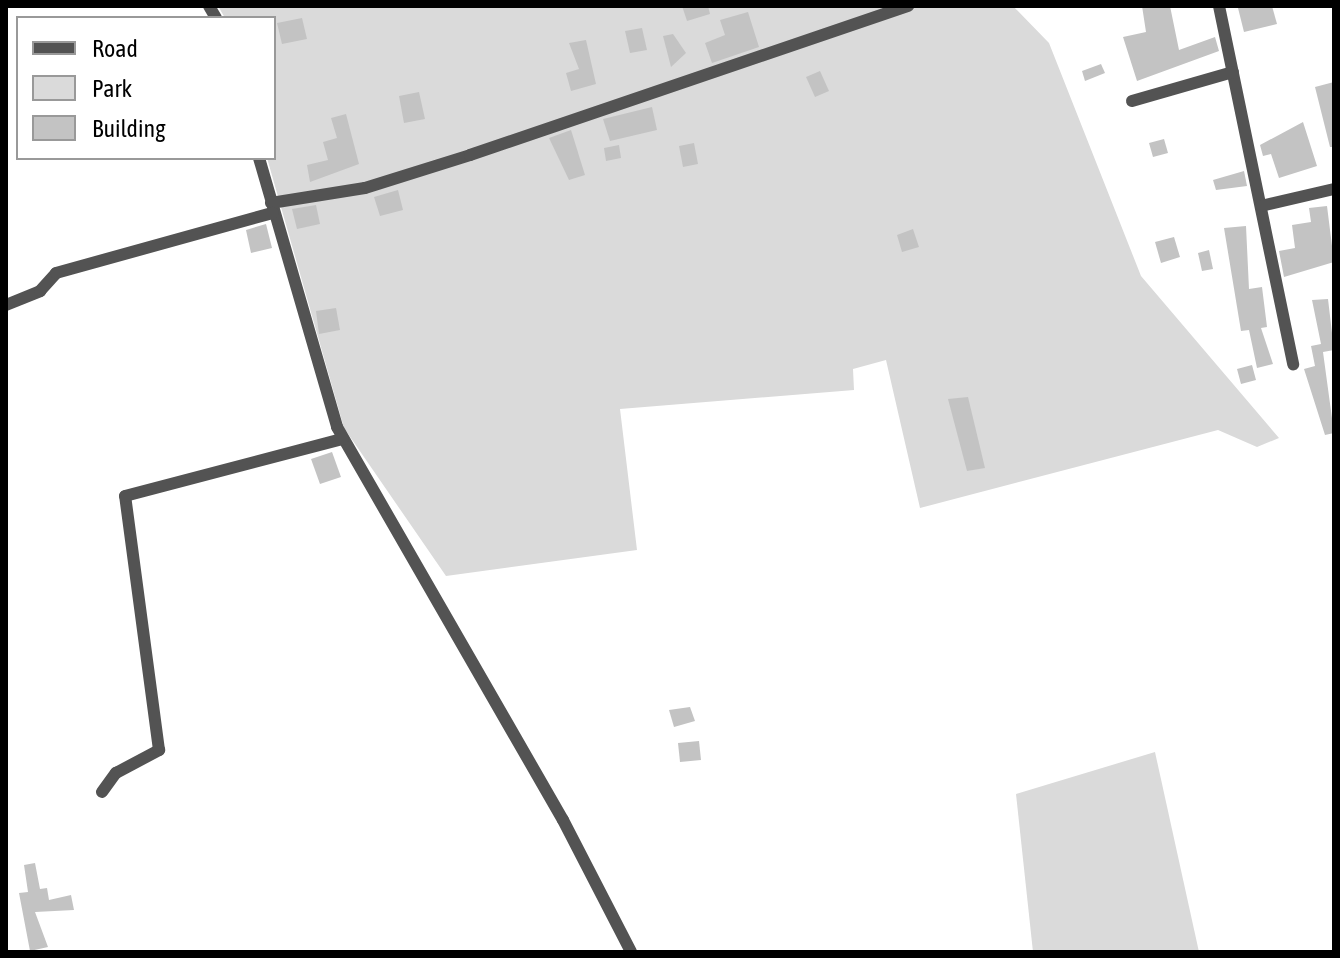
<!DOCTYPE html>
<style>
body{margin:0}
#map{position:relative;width:1340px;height:958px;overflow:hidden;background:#fff;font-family:"Asap Condensed",sans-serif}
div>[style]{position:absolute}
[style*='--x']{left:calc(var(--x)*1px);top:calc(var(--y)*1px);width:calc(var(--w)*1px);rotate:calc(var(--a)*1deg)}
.green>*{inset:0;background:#dadada}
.building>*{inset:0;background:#c3c3c3}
.minor>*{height:12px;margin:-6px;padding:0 6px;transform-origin:6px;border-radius:6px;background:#535353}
span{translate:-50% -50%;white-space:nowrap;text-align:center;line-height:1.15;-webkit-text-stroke:7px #fff;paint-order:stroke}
.frame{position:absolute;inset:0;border:8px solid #000;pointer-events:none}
.legend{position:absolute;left:16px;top:16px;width:260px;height:144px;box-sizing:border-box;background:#fff;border:2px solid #999;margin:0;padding:10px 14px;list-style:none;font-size:24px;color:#000}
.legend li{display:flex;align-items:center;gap:16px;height:40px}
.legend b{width:40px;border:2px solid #999}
</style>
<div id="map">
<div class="green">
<div style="clip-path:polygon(218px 6px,1013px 6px,1049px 43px,1141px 276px,1279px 438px,1257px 447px,1218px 430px,920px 508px,886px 360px,853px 369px,854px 390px,620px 409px,637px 550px,446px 576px,344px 428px,267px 158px,274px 158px,274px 18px,225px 18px)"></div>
<div style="clip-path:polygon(1155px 752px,1199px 952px,1033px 952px,1016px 794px)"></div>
</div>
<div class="building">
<div style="clip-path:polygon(682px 6px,708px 6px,710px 14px,687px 21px)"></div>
<div style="clip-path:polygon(1142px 6px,1170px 6px,1179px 50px,1215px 37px,1219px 51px,1137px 81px,1123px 37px,1146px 32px)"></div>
<div style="clip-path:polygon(1245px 6px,1272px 6px,1277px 24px,1244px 32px,1238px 8px)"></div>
<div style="clip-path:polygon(748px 12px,759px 47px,712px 63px,705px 43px,725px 35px,720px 20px)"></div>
<div style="clip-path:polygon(302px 18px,307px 39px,282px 44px,277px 23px)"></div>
<div style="clip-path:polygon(642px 28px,647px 50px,630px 53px,625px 31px)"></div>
<div style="clip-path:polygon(673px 34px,686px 53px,671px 67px,663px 36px)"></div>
<div style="clip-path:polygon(586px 40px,596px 84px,571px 91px,566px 73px,579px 69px,569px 43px)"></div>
<div style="clip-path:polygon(1101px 64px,1105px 73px,1085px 81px,1082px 71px)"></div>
<div style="clip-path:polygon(820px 71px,829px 91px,815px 97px,806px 77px)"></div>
<div style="clip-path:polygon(1334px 82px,1334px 147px,1330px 147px,1315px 87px)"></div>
<div style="clip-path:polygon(419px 92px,425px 119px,404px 123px,399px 96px)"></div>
<div style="clip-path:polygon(652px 107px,657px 130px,610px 141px,603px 119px)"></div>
<div style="clip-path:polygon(346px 114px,359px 164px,310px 182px,307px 165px,328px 160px,323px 142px,337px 138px,331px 118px)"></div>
<div style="clip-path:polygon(1303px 122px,1317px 166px,1279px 178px,1271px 154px,1263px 156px,1260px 145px)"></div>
<div style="clip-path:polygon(571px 130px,585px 175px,569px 180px,549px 138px)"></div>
<div style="clip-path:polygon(1164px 139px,1168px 153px,1153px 157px,1149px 143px)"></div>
<div style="clip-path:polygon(694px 143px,698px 164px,683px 167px,679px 146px)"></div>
<div style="clip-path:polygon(619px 145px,621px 158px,606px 161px,604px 148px)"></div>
<div style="clip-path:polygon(1244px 171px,1247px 186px,1216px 190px,1213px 180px)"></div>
<div style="clip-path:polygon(398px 190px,403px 210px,380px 216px,374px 197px)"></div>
<div style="clip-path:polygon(316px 205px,320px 224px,297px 229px,292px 209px)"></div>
<div style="clip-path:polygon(1327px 206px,1334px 262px,1284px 277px,1279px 251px,1295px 248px,1292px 225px,1311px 222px,1309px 208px)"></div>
<div style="clip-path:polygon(266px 224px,272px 248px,251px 253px,246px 230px)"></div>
<div style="clip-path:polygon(1246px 226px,1249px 289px,1262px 287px,1267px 327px,1261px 328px,1273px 364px,1257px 368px,1249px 330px,1241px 331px,1224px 228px)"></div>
<div style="clip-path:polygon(913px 229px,919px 247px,902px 252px,897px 235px)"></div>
<div style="clip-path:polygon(1174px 237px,1180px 257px,1161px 263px,1155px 242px)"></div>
<div style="clip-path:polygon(1209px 250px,1213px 269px,1202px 271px,1198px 253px)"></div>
<div style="clip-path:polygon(1328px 299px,1334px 350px,1323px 352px,1334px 433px,1325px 435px,1304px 369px,1315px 366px,1311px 346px,1321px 344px,1312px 300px)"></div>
<div style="clip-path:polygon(336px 308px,340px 330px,319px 334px,316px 311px)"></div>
<div style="clip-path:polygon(1252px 365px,1256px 380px,1241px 384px,1237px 369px)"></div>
<div style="clip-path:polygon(968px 397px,985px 468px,967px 471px,948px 399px)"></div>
<div style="clip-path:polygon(332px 452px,341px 477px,320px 484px,311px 459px)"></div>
<div style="clip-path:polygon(690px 707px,695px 721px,674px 727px,669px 710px)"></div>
<div style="clip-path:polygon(699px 741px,701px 760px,680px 762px,678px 743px)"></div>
<div style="clip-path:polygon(35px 863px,40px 889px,47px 888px,49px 900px,71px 895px,74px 910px,35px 912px,48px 947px,30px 951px,19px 893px,28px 892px,24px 865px)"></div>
</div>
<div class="minor">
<div style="--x:209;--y:6;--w:14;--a:60"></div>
<div style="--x:1219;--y:6;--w:366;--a:78.3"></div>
<div style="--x:1132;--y:101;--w:105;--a:-16"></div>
<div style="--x:259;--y:158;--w:280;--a:73.8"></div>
<div style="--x:337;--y:427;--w:453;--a:60.1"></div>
<div style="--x:563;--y:820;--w:148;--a:62.7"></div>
<div style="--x:271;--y:203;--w:95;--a:-9.1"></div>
<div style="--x:365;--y:188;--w:110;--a:-17.4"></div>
<div style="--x:470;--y:155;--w:463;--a:-18.8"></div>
<div style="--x:1261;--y:206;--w:75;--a:-13.1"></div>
<div style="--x:6;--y:305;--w:37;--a:-22"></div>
<div style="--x:40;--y:291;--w:24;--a:-48"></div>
<div style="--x:56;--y:273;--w:225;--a:-15.5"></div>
<div style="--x:102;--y:792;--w:24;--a:-54"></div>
<div style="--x:116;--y:773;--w:49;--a:-28.1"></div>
<div style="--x:159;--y:750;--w:256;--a:-97.6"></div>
<div style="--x:125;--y:496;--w:225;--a:-14.7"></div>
</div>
<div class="frame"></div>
<ul class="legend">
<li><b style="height:10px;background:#535353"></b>Road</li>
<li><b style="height:22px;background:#dadada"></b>Park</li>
<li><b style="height:22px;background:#c3c3c3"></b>Building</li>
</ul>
</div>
